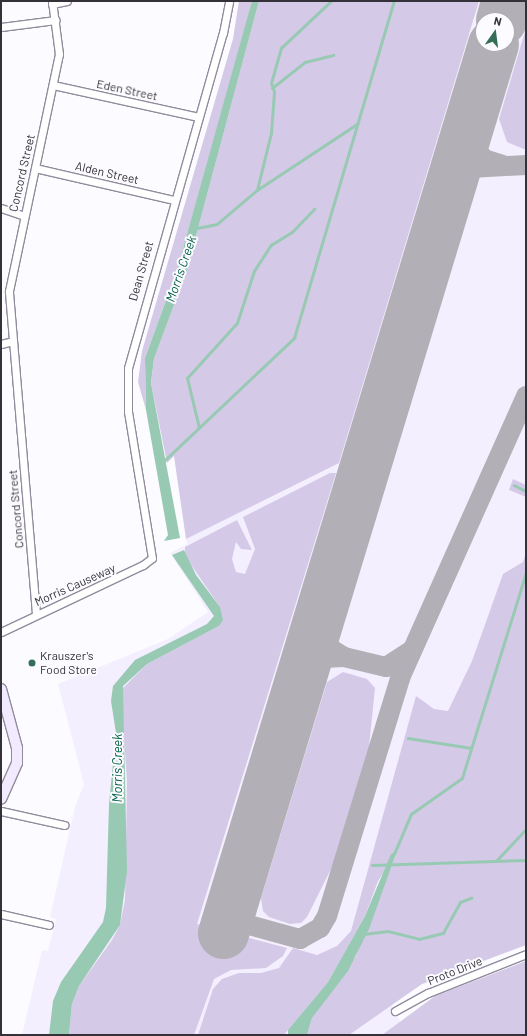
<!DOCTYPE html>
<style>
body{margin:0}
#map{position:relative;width:527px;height:1036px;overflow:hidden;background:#fcfbff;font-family:Barlow,sans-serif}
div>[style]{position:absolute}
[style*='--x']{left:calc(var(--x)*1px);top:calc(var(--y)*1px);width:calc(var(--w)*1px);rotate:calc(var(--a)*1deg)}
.built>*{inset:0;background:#f4effe}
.green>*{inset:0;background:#d5c9e8}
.water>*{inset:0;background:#98cab3}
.stream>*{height:2.5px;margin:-1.25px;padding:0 1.25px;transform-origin:1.25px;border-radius:1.25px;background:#98cab3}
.taxiway>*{height:20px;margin:-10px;padding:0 10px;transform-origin:10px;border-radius:10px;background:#b2b0b6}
.runway>*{height:51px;margin:-25.5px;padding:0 25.5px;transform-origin:25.5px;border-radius:25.5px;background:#b2b0b6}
.roads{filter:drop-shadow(1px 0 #918b9c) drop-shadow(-1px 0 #918b9c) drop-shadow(0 1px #918b9c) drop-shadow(0 -1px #918b9c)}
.street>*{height:7px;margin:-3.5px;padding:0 3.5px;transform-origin:3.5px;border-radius:3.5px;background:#fff}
.secondary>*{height:10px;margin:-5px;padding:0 5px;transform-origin:5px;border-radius:5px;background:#f2eaff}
.dots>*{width:11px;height:11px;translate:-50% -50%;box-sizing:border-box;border:2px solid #fcfbff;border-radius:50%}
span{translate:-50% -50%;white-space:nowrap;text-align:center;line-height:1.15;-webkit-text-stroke:4px #fcfbff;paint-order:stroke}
.street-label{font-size:12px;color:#343138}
.poi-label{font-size:12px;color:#343138}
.left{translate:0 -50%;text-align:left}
.water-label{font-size:13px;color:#066347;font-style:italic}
.frame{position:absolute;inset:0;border:2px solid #343138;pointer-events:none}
.north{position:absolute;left:475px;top:12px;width:40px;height:40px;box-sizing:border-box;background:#fcfbff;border:1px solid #acaaaf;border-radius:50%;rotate:14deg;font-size:11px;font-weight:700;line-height:16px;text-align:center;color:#343138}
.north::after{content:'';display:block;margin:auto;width:14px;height:18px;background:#346e57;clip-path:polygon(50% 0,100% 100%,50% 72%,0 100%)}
</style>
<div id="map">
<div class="built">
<div style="clip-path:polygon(evenodd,239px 1px,526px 1px,526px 945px,422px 984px,391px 1004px,406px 1033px,402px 1035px,22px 1035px,42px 950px,48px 951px,56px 919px,50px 917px,75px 807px,84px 784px,58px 684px,168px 639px,208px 612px,170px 553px,187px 544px,174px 456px,199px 233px,190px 221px,181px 218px,233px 39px,239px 1px,483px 20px,507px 20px,507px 44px,483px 44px,483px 20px)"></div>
</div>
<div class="green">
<div style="clip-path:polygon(239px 1px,252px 1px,248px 18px,177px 270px,145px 358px,146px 410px,138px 382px,142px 351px,233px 39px)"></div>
<div style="clip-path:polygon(259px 1px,479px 1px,339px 463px,186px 539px,174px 456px,167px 463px,151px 383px,154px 359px,186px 273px)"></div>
<div style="clip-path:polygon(526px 28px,526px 150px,507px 142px,499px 119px)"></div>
<div style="clip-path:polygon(330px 473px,336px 473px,197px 924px,287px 948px,283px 956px,266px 968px,231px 970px,214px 979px,194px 1035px,69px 1035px,72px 1004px,79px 986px,112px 940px,120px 925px,125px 900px,127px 782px,121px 690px,147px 664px,219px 626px,220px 607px,185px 556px,185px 547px,237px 520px,252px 550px,241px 549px,236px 542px,232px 559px,236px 572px,245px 574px,255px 549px,243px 517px)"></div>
<div style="clip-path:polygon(513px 479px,526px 485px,526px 497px,509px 490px)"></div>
<div style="clip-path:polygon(526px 553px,526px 945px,422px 984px,349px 1035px,307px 1035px,312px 1018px,356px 956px,397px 852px,378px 881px,365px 916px,328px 982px,284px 1035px,198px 1035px,213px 989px,222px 979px,239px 973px,261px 973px,279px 968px,293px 948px,317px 955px,337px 946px,351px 931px,416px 696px,434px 709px,448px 711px,472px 661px,503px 574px,523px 562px)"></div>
<div style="clip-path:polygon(343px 672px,367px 679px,375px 688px,369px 747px,333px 865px,307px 917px,301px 923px,290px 924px,269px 917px,263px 911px,261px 898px,327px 682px)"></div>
<div style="clip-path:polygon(526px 961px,526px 1035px,382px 1035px,435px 996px)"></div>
</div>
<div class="water">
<div style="clip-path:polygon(252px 1px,259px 1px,204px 206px,186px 273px,154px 359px,151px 383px,180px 538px,164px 541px,168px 535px,146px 410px,145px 358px,177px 270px)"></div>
<div style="clip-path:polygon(184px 550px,196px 575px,220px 607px,223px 620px,219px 626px,147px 664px,123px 686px,127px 871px,120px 925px,79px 986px,72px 1004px,69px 1035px,49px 1035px,53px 1001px,61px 982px,103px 922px,106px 908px,109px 804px,116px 733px,111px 701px,113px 686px,135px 660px,207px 624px,214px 616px,172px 555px)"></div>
<div style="clip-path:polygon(397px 851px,369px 929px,348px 971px,312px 1018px,307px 1035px,288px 1035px,288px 1030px,328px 982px,365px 916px,391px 854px)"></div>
</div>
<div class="stream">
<div style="--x:272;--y:88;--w:42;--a:-38.2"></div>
<div style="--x:305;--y:62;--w:29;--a:-14"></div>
<div style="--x:257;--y:190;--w:59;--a:-76.2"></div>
<div style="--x:271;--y:133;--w:41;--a:-85.8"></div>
<div style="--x:274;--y:92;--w:9;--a:-108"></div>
<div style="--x:271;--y:83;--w:36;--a:-74"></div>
<div style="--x:281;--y:48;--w:69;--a:-43.2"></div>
<div style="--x:197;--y:228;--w:20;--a:-11"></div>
<div style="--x:217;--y:224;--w:52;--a:-40.4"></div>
<div style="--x:257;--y:190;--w:120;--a:-33.4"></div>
<div style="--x:199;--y:428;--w:51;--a:-103.5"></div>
<div style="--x:187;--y:378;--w:74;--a:-47.7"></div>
<div style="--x:237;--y:323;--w:55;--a:-71.9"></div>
<div style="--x:254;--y:271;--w:31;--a:-57"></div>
<div style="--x:271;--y:245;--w:25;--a:-32"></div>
<div style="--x:292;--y:232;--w:32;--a:-46"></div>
<div style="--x:165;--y:460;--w:178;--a:-43.4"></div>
<div style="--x:294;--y:338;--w:352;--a:-73.5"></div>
<div style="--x:514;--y:485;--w:13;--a:27"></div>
<div style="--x:408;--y:738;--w:64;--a:9"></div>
<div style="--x:394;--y:854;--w:43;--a:-67"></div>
<div style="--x:411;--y:814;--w:62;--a:-35.2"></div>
<div style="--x:462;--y:778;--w:215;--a:-72.7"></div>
<div style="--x:496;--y:861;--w:44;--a:-46.8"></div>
<div style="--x:372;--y:865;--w:154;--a:-1.9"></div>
<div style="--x:364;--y:934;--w:24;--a:-7"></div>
<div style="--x:388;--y:931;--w:32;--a:14"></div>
<div style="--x:419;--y:939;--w:25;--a:-14"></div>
<div style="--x:443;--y:933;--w:35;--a:-61"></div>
<div style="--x:460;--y:902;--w:12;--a:-20"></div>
</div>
<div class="taxiway">
<div style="--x:469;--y:125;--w:30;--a:70"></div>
<div style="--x:479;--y:153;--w:8;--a:50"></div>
<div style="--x:484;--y:159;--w:19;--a:18"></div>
<div style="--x:450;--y:188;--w:28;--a:-45"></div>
<div style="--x:470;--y:168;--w:56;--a:-3.1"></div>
<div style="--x:318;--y:620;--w:29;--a:70"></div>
<div style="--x:328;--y:647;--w:19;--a:32"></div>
<div style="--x:344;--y:657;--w:43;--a:13.4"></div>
<div style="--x:386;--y:667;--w:30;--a:-33"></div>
<div style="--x:301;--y:677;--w:29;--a:-41"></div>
<div style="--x:323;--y:658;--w:21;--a:-3"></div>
<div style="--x:227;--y:919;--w:76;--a:15.3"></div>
<div style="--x:300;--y:939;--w:23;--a:-29"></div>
<div style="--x:320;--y:928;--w:14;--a:-60"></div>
<div style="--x:327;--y:916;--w:249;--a:-72.9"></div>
<div style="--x:400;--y:678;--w:309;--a:-65.9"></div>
</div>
<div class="runway">
<div style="--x:501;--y:20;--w:20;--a:-75"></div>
<div style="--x:223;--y:933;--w:929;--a:-73.11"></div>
</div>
<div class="roads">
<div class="street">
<div style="--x:52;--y:4;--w:15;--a:-11"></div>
<div style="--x:1;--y:27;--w:55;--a:-7.3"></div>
<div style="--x:53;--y:85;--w:148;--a:12.4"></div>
<div style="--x:35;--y:168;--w:143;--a:13"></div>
<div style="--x:1;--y:208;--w:24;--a:19"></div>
<div style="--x:1;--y:344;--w:12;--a:-14"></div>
<div style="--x:36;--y:614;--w:324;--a:-94.8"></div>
<div style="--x:9;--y:291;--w:242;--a:-78.1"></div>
<div style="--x:59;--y:54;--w:53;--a:-97.5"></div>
<div style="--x:1;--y:632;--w:157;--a:-25.3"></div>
<div style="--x:143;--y:565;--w:11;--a:-38"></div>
<div style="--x:152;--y:558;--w:148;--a:-99.3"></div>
<div style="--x:128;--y:412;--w:44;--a:-90"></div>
<div style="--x:128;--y:368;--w:348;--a:-74.2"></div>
<div style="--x:223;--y:33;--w:33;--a:-79"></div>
<div style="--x:1;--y:811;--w:65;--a:12.5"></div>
<div style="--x:1;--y:914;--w:49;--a:12.9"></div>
<div style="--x:395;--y:1011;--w:38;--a:-29"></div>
<div style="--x:428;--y:993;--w:105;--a:-21.7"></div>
</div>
<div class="secondary">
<div style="--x:1;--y:689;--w:61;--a:74.8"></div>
<div style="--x:17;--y:748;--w:15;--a:90"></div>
<div style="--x:17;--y:763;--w:39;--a:114"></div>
</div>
</div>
<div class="dots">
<div style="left:32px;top:663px;background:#346e57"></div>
</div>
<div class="street-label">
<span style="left:127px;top:90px;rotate:12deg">Eden Street</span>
<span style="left:22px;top:173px;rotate:-77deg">Concord Street</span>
<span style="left:107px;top:173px;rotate:13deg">Alden Street</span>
<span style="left:141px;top:271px;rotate:-74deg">Dean Street</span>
<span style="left:16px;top:509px;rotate:-95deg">Concord Street</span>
<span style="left:75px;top:585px;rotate:-24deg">Morris Causeway</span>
<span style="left:455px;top:971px;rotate:-22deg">Proto Drive</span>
</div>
<div class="poi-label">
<span class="left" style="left:40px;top:663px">Krauszer's<br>Food Store</span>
</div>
<div class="water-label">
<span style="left:181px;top:269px;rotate:-71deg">Morris Creek</span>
<span style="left:117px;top:768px;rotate:-90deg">Morris Creek</span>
</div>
<div class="frame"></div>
<div class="north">N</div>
</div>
